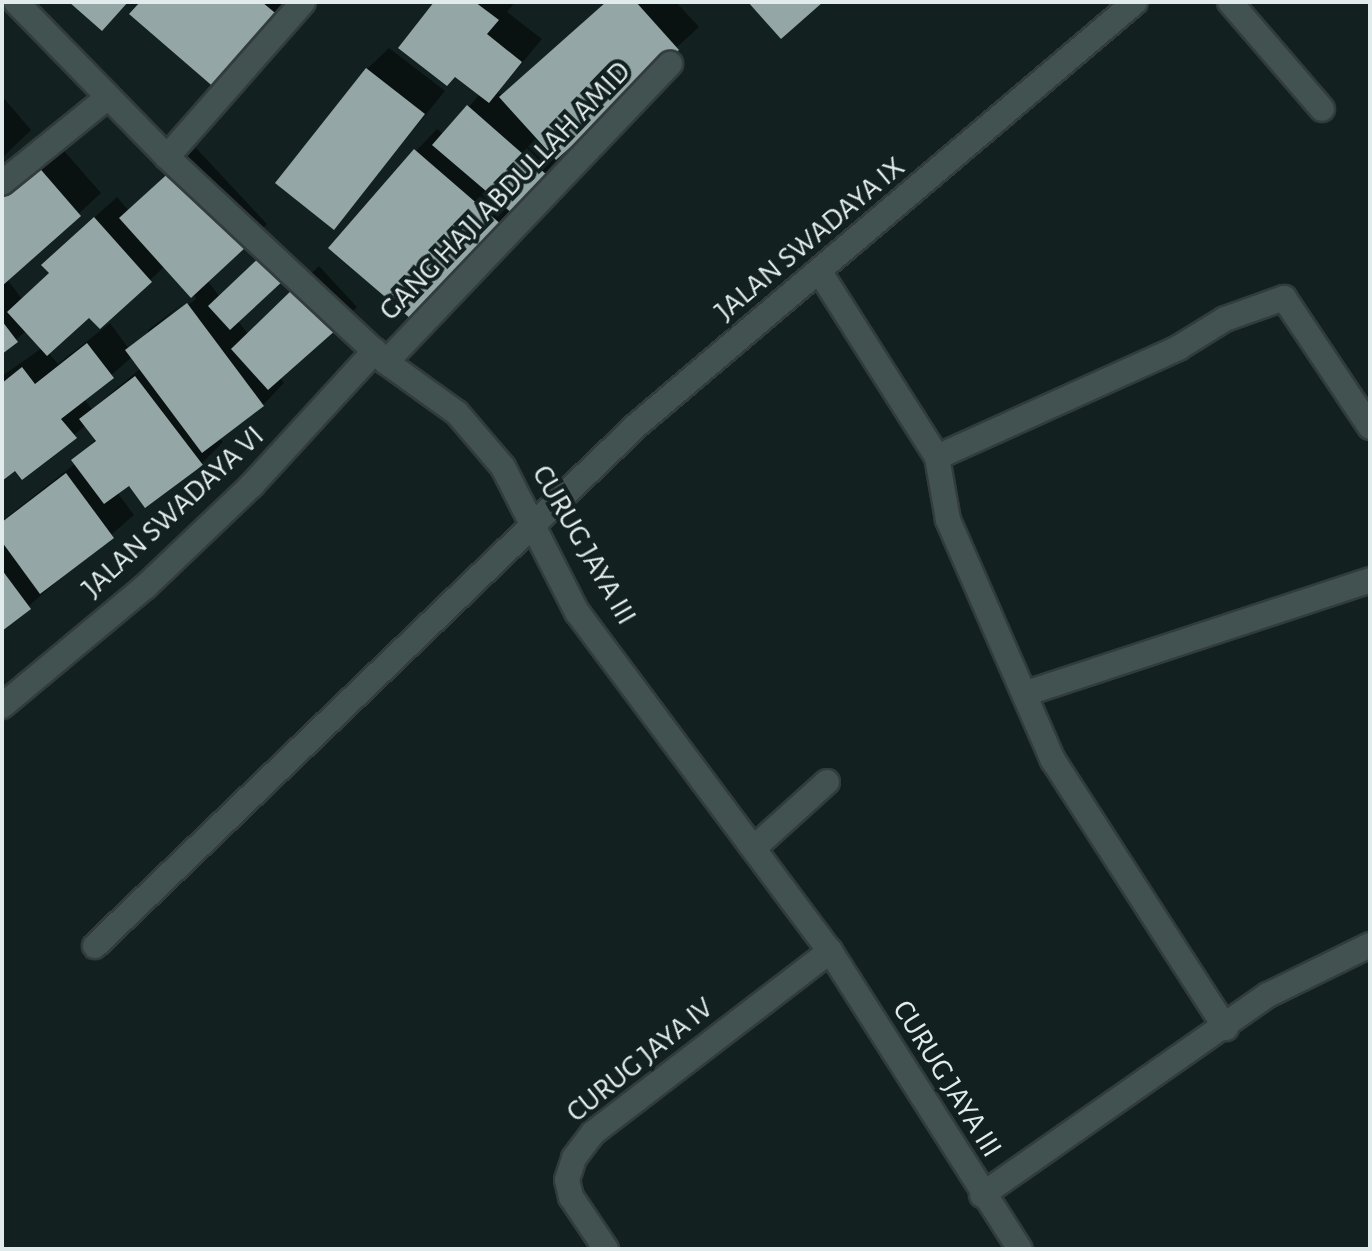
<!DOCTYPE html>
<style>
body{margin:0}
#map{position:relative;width:1372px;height:1251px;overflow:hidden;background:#122120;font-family:"Alegreya Sans",sans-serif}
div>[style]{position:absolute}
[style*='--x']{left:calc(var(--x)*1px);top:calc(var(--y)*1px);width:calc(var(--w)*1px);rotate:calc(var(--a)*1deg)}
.shadow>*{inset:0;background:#0007}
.building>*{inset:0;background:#94a6a5}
.roads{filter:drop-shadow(2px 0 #323c3c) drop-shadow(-2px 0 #323c3c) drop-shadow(0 2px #323c3c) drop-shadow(0 -2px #323c3c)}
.street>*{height:24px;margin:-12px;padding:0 12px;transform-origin:12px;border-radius:12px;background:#425251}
span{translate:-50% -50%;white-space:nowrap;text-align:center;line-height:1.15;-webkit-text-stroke:8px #122120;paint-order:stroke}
.street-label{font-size:30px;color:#e2ebeb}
.frame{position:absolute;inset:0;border:4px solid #e2ebeb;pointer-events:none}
</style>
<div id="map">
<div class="shadow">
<div style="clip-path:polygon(143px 2px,293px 2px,238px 66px)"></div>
<div style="clip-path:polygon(436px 2px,515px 2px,507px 12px,542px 39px,498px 92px,503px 97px,606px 2px,676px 2px,699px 27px,564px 150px,439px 301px,416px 151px,437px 129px,444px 135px,480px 94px)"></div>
<div style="clip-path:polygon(389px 48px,445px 91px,334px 227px,367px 69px)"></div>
<div style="clip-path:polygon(2px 96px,31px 130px,2px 158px)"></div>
<div style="clip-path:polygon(evenodd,58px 144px,101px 193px,7px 279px,22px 299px,51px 272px,66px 243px,117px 197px,129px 211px,196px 148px,267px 224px,207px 280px,248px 334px,319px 266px,357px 307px,280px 377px,284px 383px,263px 405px,219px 438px,223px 442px,201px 464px,130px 483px,117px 492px,134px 515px,2px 629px,2px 521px,76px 463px,96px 438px,86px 425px,23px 477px,16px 468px,2px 479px,2px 376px,42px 348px,26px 331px,2px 352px,2px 194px,58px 144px,165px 266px,192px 296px,129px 349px,110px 323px,58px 364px,48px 352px,90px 315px,100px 327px,165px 266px,58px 144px,194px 295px,196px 299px,148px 335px,148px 330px,194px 295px,58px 144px,132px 357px,141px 368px,92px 409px,84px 399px,132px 357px)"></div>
</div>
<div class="building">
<div style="clip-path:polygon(69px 2px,128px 2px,102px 31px)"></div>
<div style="clip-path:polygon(140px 2px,262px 2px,280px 17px,217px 90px,129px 14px)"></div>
<div style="clip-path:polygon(434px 2px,475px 2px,499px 20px,487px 34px,522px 62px,489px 103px,455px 77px,447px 86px,398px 48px)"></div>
<div style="clip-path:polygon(606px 2px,636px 2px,679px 50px,556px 160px,499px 97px)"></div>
<div style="clip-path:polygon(748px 2px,823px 2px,781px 39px)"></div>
<div style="clip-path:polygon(366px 68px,425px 114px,334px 230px,275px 183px)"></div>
<div style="clip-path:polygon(467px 105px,547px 175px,513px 214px,432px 145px)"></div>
<div style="clip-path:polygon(414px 149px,503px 226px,418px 325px,328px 248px)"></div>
<div style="clip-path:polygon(36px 164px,81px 216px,2px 286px,2px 194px)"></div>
<div style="clip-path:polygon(174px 168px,247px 246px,191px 298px,119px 218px)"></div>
<div style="clip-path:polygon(94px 217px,152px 282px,100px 329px,89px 318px,47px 356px,7px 312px,49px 273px,41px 265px)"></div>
<div style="clip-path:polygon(263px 254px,285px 279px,230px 330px,208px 306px)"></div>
<div style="clip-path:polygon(297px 285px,337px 329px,268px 390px,231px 349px)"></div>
<div style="clip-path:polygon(187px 303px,264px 406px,202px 453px,125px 350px)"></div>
<div style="clip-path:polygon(2px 321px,18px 342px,2px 354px)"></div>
<div style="clip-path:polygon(87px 343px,114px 378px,61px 419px,77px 438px,22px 480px,15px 471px,2px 481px,2px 383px,22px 367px,35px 384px)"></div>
<div style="clip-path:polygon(135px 376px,203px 465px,145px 508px,129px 486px,104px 504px,71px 460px,96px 441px,79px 419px)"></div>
<div style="clip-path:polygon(66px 473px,114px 538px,40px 594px,2px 542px,2px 522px)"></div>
<div style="clip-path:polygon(2px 570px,31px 609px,2px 631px)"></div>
</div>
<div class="roads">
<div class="street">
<div style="--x:16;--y:2;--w:216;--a:45.7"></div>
<div style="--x:167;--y:157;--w:300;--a:43.1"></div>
<div style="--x:386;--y:362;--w:87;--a:35.7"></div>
<div style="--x:457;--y:413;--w:71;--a:49.6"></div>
<div style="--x:503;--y:467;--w:163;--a:63"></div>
<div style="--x:577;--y:612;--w:423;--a:53.3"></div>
<div style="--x:830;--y:951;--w:353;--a:57.5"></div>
<div style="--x:1230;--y:2;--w:141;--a:49.3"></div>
<div style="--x:167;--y:157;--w:206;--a:-48.7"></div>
<div style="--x:2;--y:183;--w:135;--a:-39"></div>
<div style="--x:821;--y:274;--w:217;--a:57.6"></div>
<div style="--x:937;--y:457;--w:64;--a:80.1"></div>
<div style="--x:948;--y:520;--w:262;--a:66.4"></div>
<div style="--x:1053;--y:760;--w:319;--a:57.2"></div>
<div style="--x:386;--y:362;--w:412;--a:-46.4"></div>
<div style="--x:937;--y:457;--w:265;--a:-24.3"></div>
<div style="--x:1178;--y:348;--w:55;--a:-31.7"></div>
<div style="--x:1225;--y:319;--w:63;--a:-19.6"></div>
<div style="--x:1284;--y:298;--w:155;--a:56.3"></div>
<div style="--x:1027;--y:693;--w:361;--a:-18.2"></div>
<div style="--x:2;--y:706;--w:186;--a:-39.8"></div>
<div style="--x:145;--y:587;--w:148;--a:-43.6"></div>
<div style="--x:252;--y:485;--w:182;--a:-47.5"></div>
<div style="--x:755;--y:847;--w:97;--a:-42.1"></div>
<div style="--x:95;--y:946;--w:752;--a:-43.87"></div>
<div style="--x:637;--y:425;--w:653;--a:-40.34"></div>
<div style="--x:982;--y:1195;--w:349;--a:-35"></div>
<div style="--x:1268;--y:995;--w:114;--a:-26.1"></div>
<div style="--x:606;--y:1249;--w:63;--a:-123.9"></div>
<div style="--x:571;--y:1197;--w:17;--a:-103"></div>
<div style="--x:567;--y:1180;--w:23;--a:-72"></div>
<div style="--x:574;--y:1158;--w:31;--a:-53"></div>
<div style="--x:593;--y:1133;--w:299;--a:-37.5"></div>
</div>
</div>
<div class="street-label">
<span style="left:505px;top:191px;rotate:-46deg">GANG HAJI ABDULLAH AMID</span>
<span style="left:810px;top:239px;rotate:-40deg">JALAN SWADAYA IX</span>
<span style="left:173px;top:512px;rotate:-43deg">JALAN SWADAYA VI</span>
<span style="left:584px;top:545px;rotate:60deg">CURUG JAYA III</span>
<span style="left:640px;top:1060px;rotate:-39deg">CURUG JAYA IV</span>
<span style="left:947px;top:1079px;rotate:58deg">CURUG JAYA III</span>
</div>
<div class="frame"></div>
</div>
